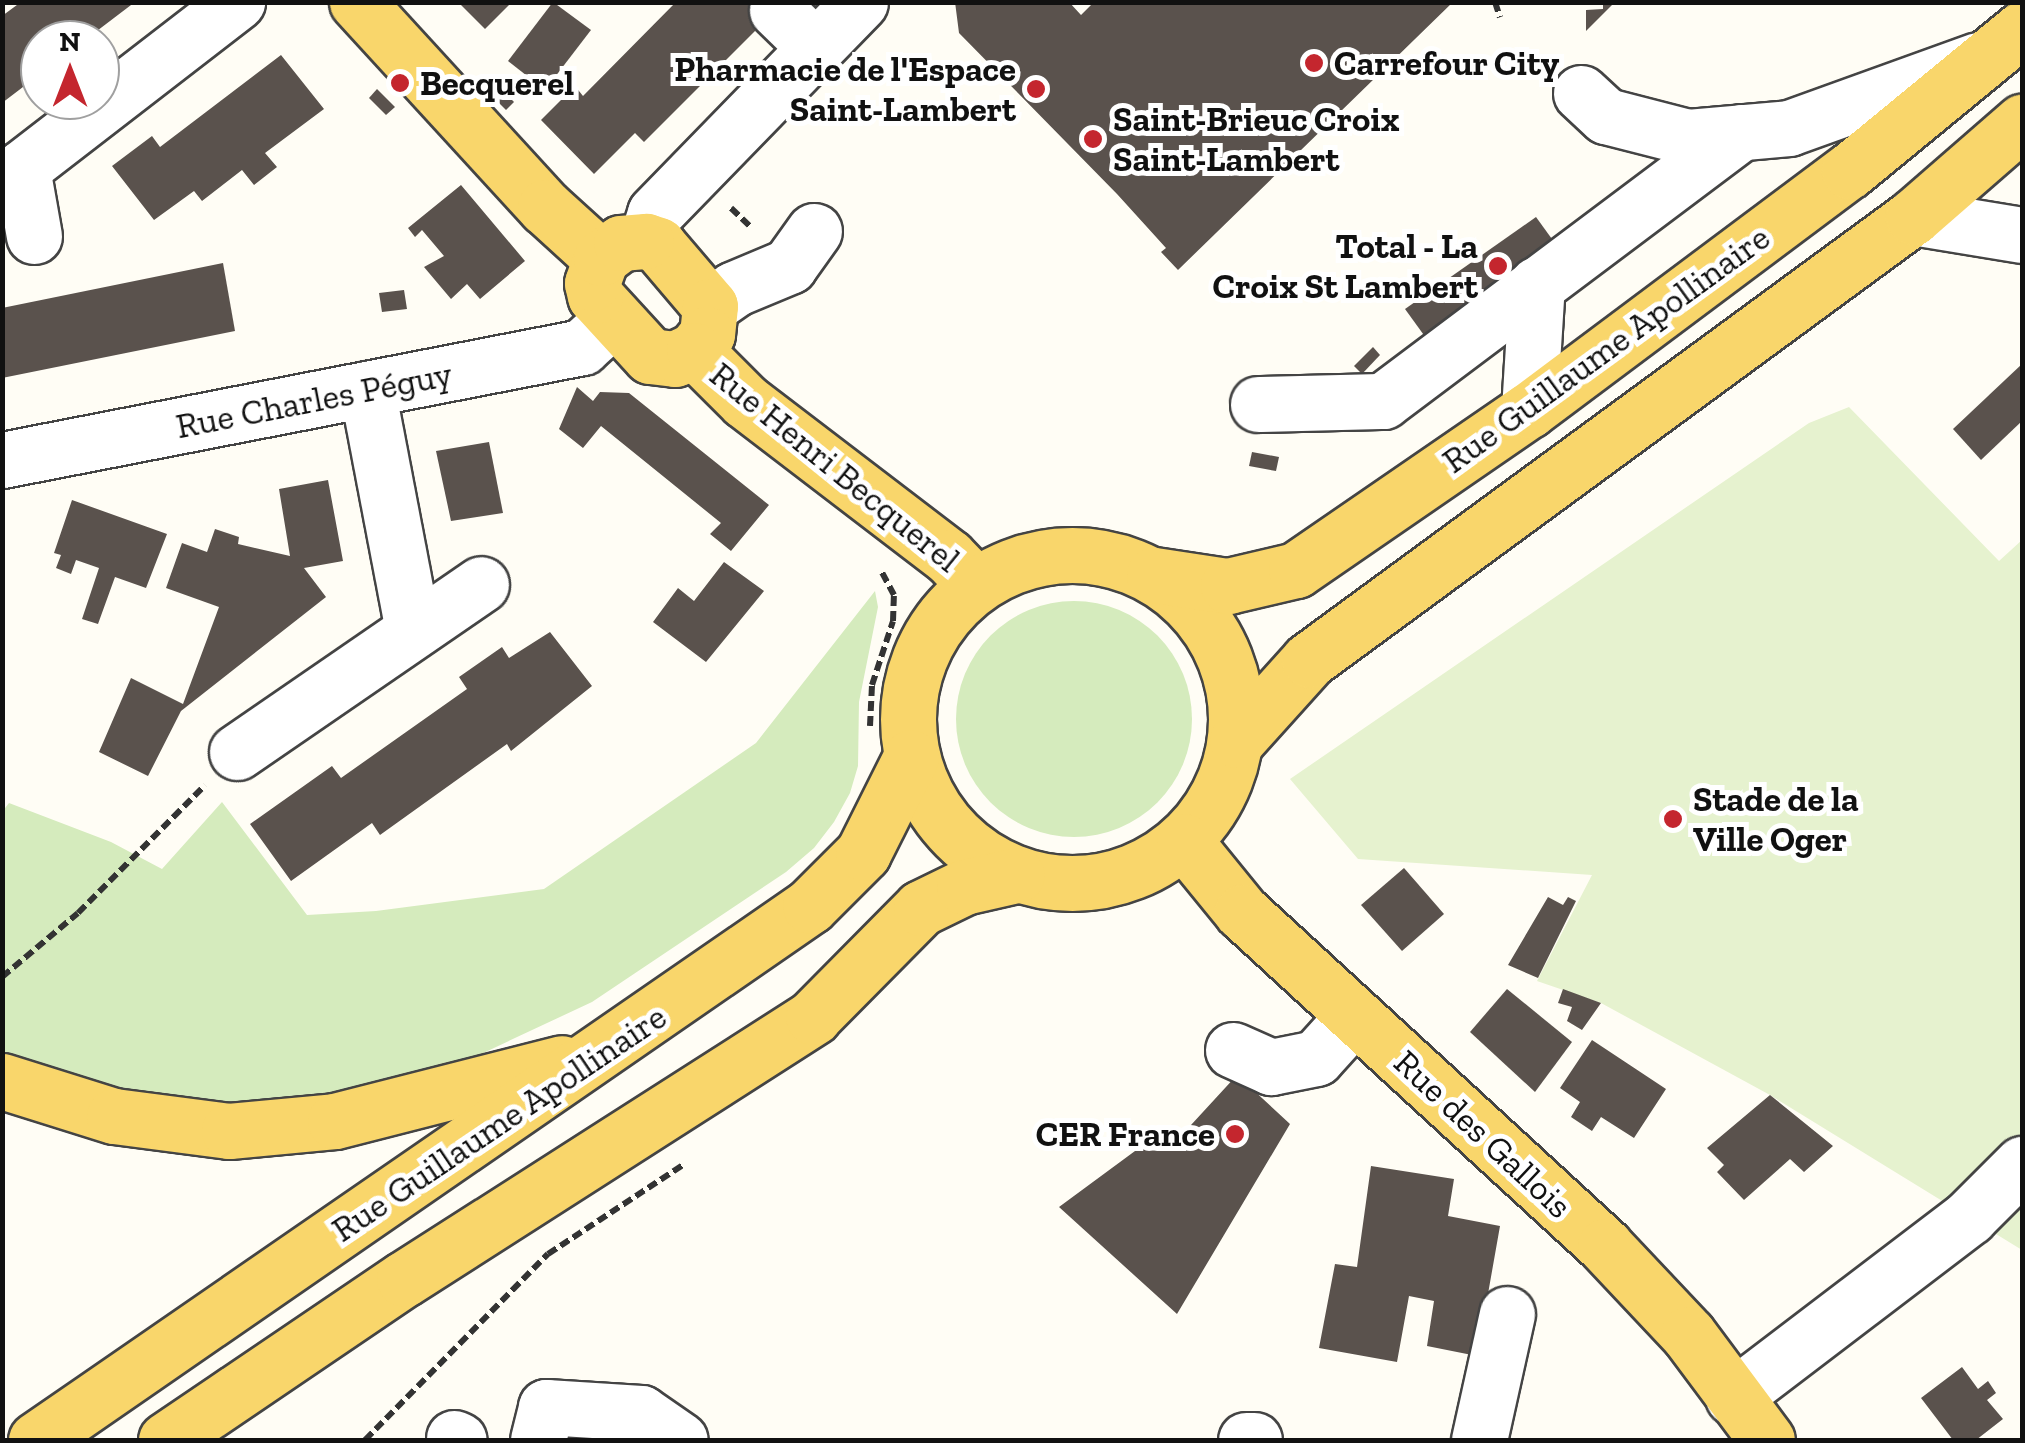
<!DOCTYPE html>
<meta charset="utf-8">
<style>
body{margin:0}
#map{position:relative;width:2025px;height:1443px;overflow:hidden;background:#fffdf5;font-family:"Zilla Slab",serif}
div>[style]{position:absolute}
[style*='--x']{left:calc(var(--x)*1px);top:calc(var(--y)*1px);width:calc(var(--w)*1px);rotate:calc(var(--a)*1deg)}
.green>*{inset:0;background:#d5ebbd}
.round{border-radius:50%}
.pitch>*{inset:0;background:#e6f2cf}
.building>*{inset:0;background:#5a524d}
.path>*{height:6px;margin-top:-3px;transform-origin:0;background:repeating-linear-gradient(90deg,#333 0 10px,transparent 0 15px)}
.roads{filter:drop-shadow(2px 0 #444) drop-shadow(-2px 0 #444) drop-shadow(0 2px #444) drop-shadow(0 -2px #444)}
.minor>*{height:55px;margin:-27.5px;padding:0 27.5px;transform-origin:27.5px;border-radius:27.5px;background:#fff}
.major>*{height:55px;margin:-27.5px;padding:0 27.5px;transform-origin:27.5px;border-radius:27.5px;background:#f9d66b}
.major>.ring{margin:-27.5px;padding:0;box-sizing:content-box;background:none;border:55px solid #f9d66b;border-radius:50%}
.dots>*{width:28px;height:28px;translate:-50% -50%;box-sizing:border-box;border:5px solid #fff;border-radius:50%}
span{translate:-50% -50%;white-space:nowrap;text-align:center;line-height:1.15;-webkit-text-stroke:10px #fff;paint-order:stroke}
.poi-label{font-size:35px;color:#111;font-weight:700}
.left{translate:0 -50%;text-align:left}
.right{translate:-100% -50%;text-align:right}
.street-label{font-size:35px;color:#111}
.frame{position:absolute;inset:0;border:5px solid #111;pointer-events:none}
.north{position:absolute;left:20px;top:20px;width:100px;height:100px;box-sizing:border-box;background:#fff;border:2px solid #a0a0a0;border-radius:50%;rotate:0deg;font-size:28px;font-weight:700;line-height:40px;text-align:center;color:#111}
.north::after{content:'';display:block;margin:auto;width:35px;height:45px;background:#c4262e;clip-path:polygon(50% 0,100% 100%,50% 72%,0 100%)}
</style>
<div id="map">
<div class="green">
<div style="clip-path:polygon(875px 591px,878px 607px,859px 702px,858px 766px,850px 793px,834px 822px,814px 848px,786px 872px,592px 1002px,404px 1090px,182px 1111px,3px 1065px,2px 812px,9px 803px,111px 842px,162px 869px,222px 802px,307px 915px,376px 911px,544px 889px,756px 743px)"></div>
<div class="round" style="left:956px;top:601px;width:236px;height:236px"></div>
</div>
<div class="pitch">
<div style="clip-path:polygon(1849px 407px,1999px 561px,2022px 540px,2022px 1250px,1770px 1095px,1601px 1003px,1537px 981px,1592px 875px,1358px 859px,1290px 779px,1809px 423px)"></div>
</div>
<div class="building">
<div style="clip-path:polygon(21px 2px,135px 2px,85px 40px,40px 40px,40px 74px,2px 103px,2px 16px)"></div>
<div style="clip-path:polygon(458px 2px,512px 2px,485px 29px)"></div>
<div style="clip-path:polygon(553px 2px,591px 30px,545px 90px,508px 61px)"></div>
<div style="clip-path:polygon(676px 2px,784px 2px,644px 142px,635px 133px,594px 174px,541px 120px,575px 86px,583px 96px)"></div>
<div style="clip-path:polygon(955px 2px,1069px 2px,1081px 15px,1094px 2px,1453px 2px,1178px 270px,1161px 252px,1166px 248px,1117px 194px,959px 33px)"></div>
<div style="clip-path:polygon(1603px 2px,1615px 2px,1586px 31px,1586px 10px,1603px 9px)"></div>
<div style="clip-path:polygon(281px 55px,324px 109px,265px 153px,277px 167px,254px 185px,242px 170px,202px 201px,194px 191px,154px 220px,112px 166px,152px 136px,160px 147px)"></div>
<div style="clip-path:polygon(497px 84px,514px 102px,506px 110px,489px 93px)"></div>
<div style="clip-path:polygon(377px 89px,395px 107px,386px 115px,369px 98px)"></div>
<div style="clip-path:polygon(461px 185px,525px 261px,480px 299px,467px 284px,451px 299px,424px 267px,444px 256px,422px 230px,415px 237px,408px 228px)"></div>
<div style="clip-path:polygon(1536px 217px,1557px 246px,1426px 338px,1405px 309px)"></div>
<div style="clip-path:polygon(223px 263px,235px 331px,2px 378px,2px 308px)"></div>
<div style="clip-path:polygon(404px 290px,407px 309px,382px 312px,379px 293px)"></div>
<div style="clip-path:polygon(1373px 347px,1380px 355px,1362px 374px,1354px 366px)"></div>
<div style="clip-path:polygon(2022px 364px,2022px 421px,1981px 460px,1953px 429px)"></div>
<div style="clip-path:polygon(577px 387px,593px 401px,600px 392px,629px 393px,769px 505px,731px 551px,710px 534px,721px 523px,601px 426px,583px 448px,559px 429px)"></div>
<div style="clip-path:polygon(489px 442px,503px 513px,451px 521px,436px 451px)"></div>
<div style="clip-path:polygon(1252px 452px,1279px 457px,1276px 471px,1249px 466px)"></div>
<div style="clip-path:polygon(328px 480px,343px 561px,304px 568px,326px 597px,181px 711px,148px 776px,99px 752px,131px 678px,183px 704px,219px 607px,166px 588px,182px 543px,207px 552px,215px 529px,239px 537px,238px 544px,290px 556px,279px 489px)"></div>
<div style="clip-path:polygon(72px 500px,167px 534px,146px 588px,115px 577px,98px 624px,82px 619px,99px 568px,76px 560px,71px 574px,56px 568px,61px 555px,54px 553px)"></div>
<div style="clip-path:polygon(724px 562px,764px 591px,706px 662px,653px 622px,678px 588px,694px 601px)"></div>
<div style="clip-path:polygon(550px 632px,592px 686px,511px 751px,507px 744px,380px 835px,372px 823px,291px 881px,250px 824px,332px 766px,341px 778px,467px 689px,459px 677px,502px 647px,509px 658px)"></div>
<div style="clip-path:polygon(1404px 868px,1444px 914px,1402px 951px,1361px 905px)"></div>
<div style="clip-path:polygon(1548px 897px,1563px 905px,1568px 897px,1576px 901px,1538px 978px,1508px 965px)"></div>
<div style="clip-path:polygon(1507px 989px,1572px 1042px,1535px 1092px,1470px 1032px)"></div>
<div style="clip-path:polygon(1563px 989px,1601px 1003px,1582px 1030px,1567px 1021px,1572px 1007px,1558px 1003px)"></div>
<div style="clip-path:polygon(1592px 1040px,1666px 1089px,1634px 1138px,1601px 1117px,1592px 1131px,1571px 1117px,1580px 1102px,1560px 1088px)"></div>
<div style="clip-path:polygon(1237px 1075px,1290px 1124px,1177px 1314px,1059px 1207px,1154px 1137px,1168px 1150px)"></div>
<div style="clip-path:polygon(1770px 1095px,1833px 1146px,1804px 1172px,1790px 1159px,1744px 1200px,1717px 1172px,1724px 1165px,1707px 1148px)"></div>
<div style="clip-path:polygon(1371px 1166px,1454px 1179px,1448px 1216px,1500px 1226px,1477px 1356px,1427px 1346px,1434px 1301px,1409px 1296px,1397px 1362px,1319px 1348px,1335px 1264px,1357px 1267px)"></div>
<div style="clip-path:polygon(1962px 1367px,1978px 1389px,1988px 1381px,1996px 1393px,1987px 1400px,2003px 1419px,1976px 1440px,1953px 1440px,1921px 1398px)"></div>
</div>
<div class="path">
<div style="--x:1495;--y:2;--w:16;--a:72"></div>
<div style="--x:731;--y:208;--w:28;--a:44"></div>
<div style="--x:870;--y:726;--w:41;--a:-87.2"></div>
<div style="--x:872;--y:685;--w:67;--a:-71.8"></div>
<div style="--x:893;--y:621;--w:26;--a:-88"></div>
<div style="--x:894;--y:595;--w:27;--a:-118"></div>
<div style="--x:2;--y:977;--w:99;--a:-40.1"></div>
<div style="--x:78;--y:913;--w:180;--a:-45.2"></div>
<div style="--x:365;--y:1440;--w:261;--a:-45.5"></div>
<div style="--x:548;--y:1254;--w:162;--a:-33.4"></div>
</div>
<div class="roads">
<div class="minor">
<div style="--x:777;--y:10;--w:54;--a:44.3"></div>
<div style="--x:1581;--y:93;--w:34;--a:43"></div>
<div style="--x:1606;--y:116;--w:85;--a:14.4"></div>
<div style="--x:1688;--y:137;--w:101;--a:-5.1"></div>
<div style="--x:1789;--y:128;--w:201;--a:-19.8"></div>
<div style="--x:1913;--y:217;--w:110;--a:9.4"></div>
<div style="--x:34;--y:236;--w:69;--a:-100"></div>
<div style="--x:22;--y:168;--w:272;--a:-37.7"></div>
<div style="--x:646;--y:241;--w:29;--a:-72"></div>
<div style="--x:655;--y:213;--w:294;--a:-45.8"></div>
<div style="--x:710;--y:306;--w:29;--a:-35"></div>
<div style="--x:734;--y:289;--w:60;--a:-22.7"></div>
<div style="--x:789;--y:266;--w:43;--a:-54.5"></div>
<div style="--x:367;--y:389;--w:245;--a:79.2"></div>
<div style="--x:1258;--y:404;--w:125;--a:-1.4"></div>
<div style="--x:1383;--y:401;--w:448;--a:-36.9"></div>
<div style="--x:1529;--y:410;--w:126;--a:-86.4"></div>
<div style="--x:2;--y:460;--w:591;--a:-11.02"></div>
<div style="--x:582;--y:347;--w:43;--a:-42.2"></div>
<div style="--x:237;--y:752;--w:296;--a:-34.5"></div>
<div style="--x:1233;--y:1050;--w:42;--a:24.1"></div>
<div style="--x:1271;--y:1067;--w:46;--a:-11.3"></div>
<div style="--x:1316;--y:1058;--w:57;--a:-47.9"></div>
<div style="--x:1733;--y:1397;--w:297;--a:-37.3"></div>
<div style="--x:1969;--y:1217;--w:75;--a:-45"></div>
<div style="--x:454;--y:1438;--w:5;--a:22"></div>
<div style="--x:538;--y:1440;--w:34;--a:-76"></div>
<div style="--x:546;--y:1407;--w:95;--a:3.6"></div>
<div style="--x:641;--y:1413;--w:47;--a:34.7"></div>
<div style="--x:1246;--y:1440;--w:8;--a:0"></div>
<div style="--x:1479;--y:1440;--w:129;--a:-77.5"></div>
</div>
<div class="major">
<div style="--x:357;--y:2;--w:278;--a:47.5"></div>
<div style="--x:545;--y:207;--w:76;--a:42.3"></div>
<div style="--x:646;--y:241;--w:13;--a:18"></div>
<div style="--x:658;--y:245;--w:80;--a:49.6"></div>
<div style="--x:710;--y:306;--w:28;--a:96"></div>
<div style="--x:707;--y:334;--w:21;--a:129"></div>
<div style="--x:694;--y:350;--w:21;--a:155"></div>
<div style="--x:675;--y:359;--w:25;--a:-173"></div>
<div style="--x:650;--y:356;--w:81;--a:-132.5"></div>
<div style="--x:595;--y:296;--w:13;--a:-103"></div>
<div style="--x:592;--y:283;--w:27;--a:-70"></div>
<div style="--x:601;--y:258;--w:25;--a:-37"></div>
<div style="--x:621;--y:243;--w:25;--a:-5"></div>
<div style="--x:694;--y:350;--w:72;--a:45"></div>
<div style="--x:745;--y:401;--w:257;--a:37.4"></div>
<div style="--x:949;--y:557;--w:39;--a:46"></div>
<div class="ring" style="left:908px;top:555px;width:273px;height:273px"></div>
<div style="--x:1154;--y:575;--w:75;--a:8.5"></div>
<div style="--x:1228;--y:586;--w:70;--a:-13.2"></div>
<div style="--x:1296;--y:570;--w:283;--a:-34.5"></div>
<div style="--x:1529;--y:410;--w:399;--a:-36.8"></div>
<div style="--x:1849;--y:171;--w:224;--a:-39.4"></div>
<div style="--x:1237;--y:740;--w:108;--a:-48"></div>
<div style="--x:1309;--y:660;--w:749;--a:-36.26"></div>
<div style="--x:1913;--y:217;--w:145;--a:-41.1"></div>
<div style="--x:1184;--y:841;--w:92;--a:50.8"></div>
<div style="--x:1242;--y:912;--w:493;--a:42.6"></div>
<div style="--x:1605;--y:1246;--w:121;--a:46.7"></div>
<div style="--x:1688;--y:1334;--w:132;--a:53.3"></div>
<div style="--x:2;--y:1081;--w:117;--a:17.4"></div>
<div style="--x:114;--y:1116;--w:116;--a:7.4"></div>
<div style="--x:229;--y:1131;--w:106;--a:-5.4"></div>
<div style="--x:335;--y:1121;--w:234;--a:-14.3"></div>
<div style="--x:36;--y:1440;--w:940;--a:-34.6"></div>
<div style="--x:810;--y:906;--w:75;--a:-45"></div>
<div style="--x:863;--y:853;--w:107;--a:-63.4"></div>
<div style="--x:166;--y:1440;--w:287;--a:-34.1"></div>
<div style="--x:404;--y:1279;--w:486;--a:-32.6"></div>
<div style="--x:813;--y:1017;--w:153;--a:-45.3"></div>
<div style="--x:921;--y:908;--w:48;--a:-26"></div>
<div style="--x:964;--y:887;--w:54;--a:-12.8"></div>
</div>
</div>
<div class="dots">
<div style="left:1314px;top:63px;background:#c4262e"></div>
<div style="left:400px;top:83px;background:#c4262e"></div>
<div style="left:1036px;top:89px;background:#c4262e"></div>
<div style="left:1093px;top:139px;background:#c4262e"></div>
<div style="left:1498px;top:266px;background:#c4262e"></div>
<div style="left:1673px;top:819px;background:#c4262e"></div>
<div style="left:1235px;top:1134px;background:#c4262e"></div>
</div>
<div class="poi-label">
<span class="left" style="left:1334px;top:63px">Carrefour City</span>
<span class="right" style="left:1016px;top:89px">Pharmacie de l'Espace<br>Saint-Lambert</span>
<span class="left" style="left:420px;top:83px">Becquerel</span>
<span class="left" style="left:1113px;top:139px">Saint-Brieuc Croix<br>Saint-Lambert</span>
<span class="right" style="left:1478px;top:266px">Total - La<br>Croix St Lambert</span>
<span class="left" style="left:1693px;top:819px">Stade de la<br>Ville Oger</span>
<span class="right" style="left:1215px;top:1134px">CER France</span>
</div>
<div class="street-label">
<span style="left:1606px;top:349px;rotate:-36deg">Rue Guillaume Apollinaire</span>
<span style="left:314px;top:400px;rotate:-11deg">Rue Charles Péguy</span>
<span style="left:835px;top:467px;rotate:39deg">Rue Henri Becquerel</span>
<span style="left:499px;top:1123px;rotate:-34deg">Rue Guillaume Apollinaire</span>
<span style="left:1483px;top:1134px;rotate:43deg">Rue des Gallois</span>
</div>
<div class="frame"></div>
<div class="north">N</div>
</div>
